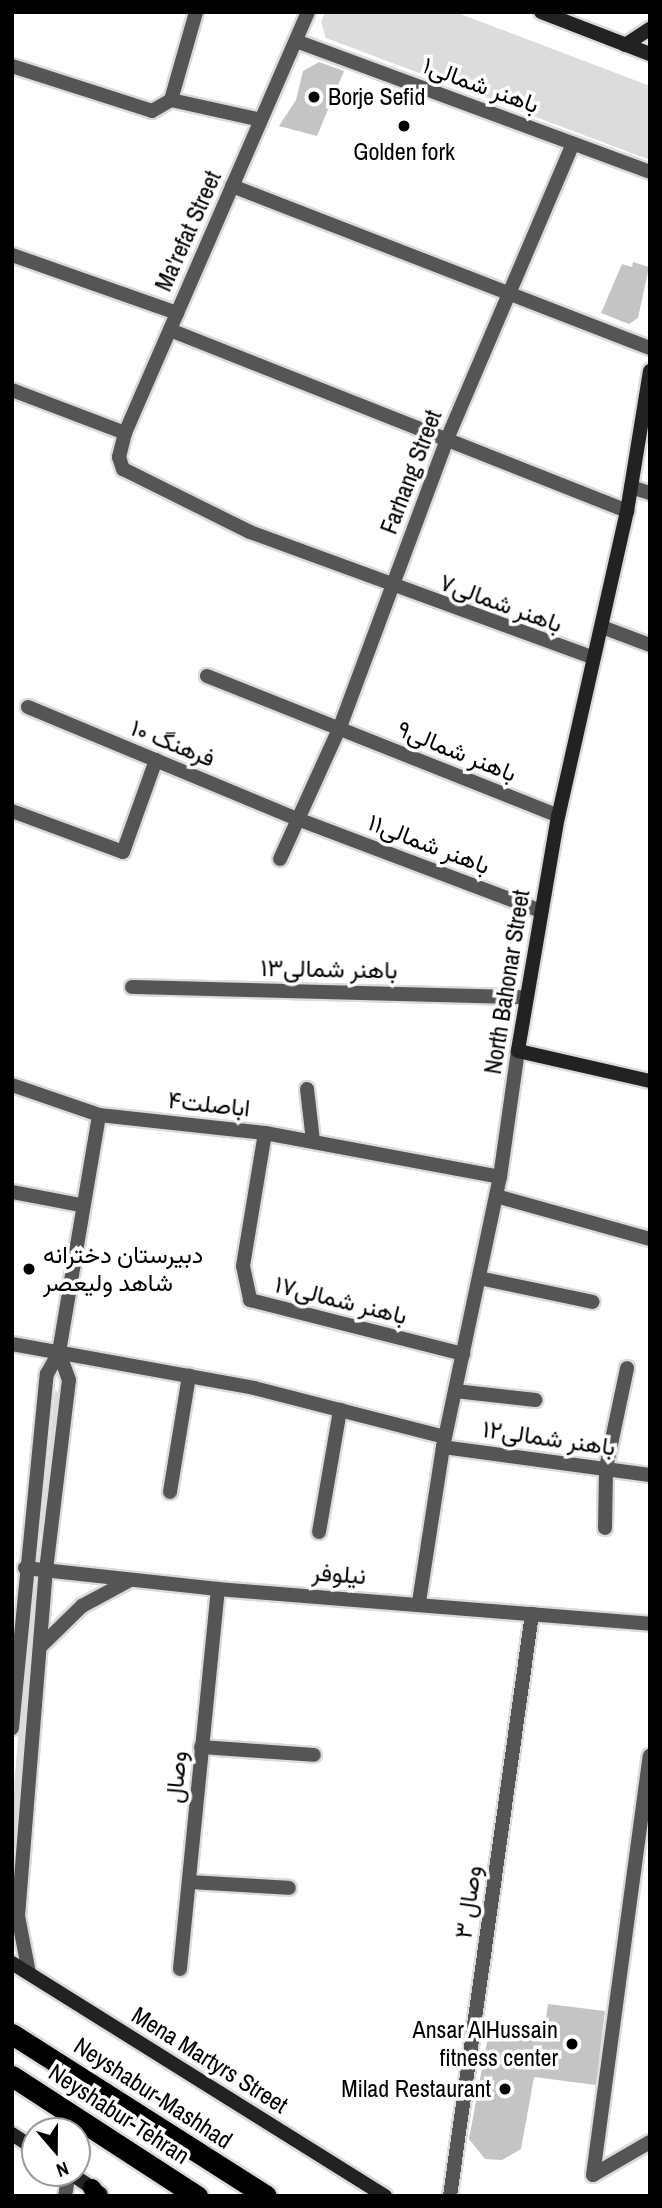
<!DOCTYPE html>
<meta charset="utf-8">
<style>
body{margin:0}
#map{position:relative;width:662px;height:2208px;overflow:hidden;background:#fff;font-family:"Archivo Narrow",Vazirmatn,sans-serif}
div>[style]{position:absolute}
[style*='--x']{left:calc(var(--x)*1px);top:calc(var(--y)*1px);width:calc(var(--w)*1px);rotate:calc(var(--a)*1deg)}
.green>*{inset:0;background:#dcdcdc}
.building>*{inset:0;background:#c4c4c4}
.roads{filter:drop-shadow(2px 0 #dbdbdb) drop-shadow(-2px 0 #dbdbdb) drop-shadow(0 2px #dbdbdb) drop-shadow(0 -2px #dbdbdb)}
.street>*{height:14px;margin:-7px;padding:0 7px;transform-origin:7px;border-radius:7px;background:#555}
.secondary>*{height:14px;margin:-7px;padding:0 7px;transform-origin:7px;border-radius:7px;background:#222}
.primary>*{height:18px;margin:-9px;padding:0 9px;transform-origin:9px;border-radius:9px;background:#000}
.highway>*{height:21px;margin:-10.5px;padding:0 10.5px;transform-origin:10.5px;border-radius:10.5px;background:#000}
.dots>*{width:19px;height:19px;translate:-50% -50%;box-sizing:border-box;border:4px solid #fff;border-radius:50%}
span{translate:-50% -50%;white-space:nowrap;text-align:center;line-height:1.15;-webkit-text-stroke:7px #fff;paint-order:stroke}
.street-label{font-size:24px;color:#000}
.poi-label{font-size:24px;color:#000}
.left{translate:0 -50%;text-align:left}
.right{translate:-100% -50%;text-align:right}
.frame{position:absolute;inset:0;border:14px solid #000;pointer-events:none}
.north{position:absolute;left:21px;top:2117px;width:70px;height:70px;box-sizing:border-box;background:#fff;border:2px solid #999;border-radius:50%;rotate:160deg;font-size:19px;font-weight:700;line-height:28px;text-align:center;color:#000}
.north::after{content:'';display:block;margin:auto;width:24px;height:32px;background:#000;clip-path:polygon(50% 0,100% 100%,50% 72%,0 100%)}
</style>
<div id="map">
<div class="green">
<div style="clip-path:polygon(325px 12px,455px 12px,650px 86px,650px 160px,326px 38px,321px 22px)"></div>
<div style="clip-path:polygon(55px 1389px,59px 1395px,45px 1530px,40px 1536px)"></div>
<div style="clip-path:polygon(36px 1589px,38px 1593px,12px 1902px,12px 1810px,30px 1599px)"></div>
</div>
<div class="building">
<div style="clip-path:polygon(319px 62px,344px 71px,317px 136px,279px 126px,296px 100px,303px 71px)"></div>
<div style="clip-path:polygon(633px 262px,649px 267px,638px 318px,629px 324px,601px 313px,622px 264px,632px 267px)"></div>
<div style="clip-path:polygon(548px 2004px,605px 2011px,596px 2085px,534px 2077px,521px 2149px,502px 2160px,485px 2159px,469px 2139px,489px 2031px,543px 2039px)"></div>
</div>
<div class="roads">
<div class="street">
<div style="--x:308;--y:12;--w:459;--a:113.5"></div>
<div style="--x:125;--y:433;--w:25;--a:104"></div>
<div style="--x:119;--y:457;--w:13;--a:72"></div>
<div style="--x:123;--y:469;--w:142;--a:26.4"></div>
<div style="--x:250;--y:532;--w:366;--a:20.1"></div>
<div style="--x:296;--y:41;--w:377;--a:20.3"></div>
<div style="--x:12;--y:66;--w:147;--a:17.8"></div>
<div style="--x:152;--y:111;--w:22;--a:-30"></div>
<div style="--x:171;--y:100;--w:91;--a:-74.1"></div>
<div style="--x:171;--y:100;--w:92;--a:12.5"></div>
<div style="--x:232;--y:186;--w:448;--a:21.2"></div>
<div style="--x:12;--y:255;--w:175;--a:19.4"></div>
<div style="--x:170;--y:330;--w:492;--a:21.6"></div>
<div style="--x:12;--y:390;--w:121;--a:20.8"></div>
<div style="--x:631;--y:487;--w:20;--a:18"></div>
<div style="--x:602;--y:627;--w:51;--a:20.6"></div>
<div style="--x:207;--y:676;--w:378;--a:21.7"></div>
<div style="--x:28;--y:707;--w:295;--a:22.6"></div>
<div style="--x:300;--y:820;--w:258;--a:20.7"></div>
<div style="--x:12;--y:811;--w:118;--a:20.3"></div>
<div style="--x:123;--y:852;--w:98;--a:-70.3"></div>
<div style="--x:280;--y:859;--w:145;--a:-65.6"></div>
<div style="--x:340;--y:727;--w:307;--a:-69.6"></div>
<div style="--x:447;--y:439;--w:321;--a:-66.9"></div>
<div style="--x:132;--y:987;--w:393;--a:1.5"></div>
<div style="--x:12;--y:1085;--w:92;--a:19"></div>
<div style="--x:99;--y:1115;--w:167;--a:6.2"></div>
<div style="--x:265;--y:1133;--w:239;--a:10.6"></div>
<div style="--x:307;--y:1089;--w:52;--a:83.4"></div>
<div style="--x:265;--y:1133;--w:135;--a:99.4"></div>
<div style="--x:243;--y:1266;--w:35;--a:78"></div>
<div style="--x:250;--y:1300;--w:220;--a:14.2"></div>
<div style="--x:12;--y:1192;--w:70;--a:10.7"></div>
<div style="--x:496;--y:1196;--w:160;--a:15.6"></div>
<div style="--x:479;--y:1278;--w:116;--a:11.9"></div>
<div style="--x:12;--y:1344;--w:246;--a:10.3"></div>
<div style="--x:254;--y:1388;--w:197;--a:14.4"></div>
<div style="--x:455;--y:1391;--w:81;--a:6.4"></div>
<div style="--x:443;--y:1447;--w:209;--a:7.7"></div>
<div style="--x:170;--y:1492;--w:118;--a:-80.7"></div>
<div style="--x:605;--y:1528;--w:60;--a:-89"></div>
<div style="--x:606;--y:1468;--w:102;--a:-78.1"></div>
<div style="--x:319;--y:1532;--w:124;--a:-80.2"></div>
<div style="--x:25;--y:1568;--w:194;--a:6.2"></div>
<div style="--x:218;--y:1589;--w:433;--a:4.6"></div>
<div style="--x:419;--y:1602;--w:157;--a:-81.2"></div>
<div style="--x:443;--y:1447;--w:276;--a:-78.1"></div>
<div style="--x:500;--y:1177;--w:127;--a:-81.9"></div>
<div style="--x:40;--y:1647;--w:59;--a:-44.3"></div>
<div style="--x:82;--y:1606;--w:55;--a:-28.4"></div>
<div style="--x:12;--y:1728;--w:356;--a:-84.4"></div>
<div style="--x:47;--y:1374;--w:25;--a:-61"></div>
<div style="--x:59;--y:1352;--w:240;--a:-80.4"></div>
<div style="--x:201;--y:1747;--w:113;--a:4"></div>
<div style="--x:189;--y:1882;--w:100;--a:3.4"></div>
<div style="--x:180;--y:1969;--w:382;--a:-84.3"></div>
<div style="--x:29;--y:1973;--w:58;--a:-100.9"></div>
<div style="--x:18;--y:1916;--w:347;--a:-85.4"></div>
<div style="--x:46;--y:1570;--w:191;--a:-83.1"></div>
<div style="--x:69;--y:1380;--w:30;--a:-110"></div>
<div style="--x:593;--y:2175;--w:423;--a:-82.3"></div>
<div style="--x:593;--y:2175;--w:66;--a:-30.1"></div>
<div style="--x:65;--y:2196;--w:23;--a:-80"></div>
<div style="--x:450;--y:2196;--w:588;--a:-81.98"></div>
</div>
<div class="secondary">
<div style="--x:541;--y:12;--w:117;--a:21.1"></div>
<div style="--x:625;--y:45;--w:30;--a:-33"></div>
<div style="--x:650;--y:371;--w:142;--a:99.3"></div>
<div style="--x:627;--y:511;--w:313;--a:102.7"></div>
<div style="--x:558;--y:816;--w:238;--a:99.7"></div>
<div style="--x:518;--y:1051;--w:135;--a:12.8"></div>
<div style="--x:12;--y:1963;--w:440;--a:32"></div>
<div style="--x:12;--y:2134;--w:27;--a:33"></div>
<div style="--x:70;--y:2173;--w:37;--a:34"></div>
</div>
<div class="primary">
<div style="--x:92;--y:2188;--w:9;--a:58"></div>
</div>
<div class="highway">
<div style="--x:12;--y:2034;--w:301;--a:32.5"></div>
<div style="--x:12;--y:2076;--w:221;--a:33"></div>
</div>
</div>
<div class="dots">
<div style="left:314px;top:97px;background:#000"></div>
<div style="left:404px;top:126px;background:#000"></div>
<div style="left:29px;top:1269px;background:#000"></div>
<div style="left:572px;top:2044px;background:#000"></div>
<div style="left:505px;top:2089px;background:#000"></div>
</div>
<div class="street-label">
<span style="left:481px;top:85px;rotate:20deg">باهنر شمالی۱</span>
<span style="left:188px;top:231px;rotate:-66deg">Ma'refat Street</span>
<span style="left:411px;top:472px;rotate:-69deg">Farhang Street</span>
<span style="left:501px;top:603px;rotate:20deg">باهنر شمالی۷</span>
<span style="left:173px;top:743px;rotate:22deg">فرهنگ ۱۰</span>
<span style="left:457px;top:751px;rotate:22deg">باهنر شمالی۹</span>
<span style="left:429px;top:844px;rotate:21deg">باهنر شمالی۱۱</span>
<span style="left:329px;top:969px;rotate:1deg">باهنر شمالی۱۳</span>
<span style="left:507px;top:982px;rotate:-81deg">North Bahonar Street</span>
<span style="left:209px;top:1104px;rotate:6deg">اباصلت۴</span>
<span style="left:341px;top:1300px;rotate:14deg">باهنر شمالی۱۷</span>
<span style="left:549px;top:1438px;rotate:8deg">باهنر شمالی۱۲</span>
<span style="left:339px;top:1574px;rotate:4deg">نیلوفر</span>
<span style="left:176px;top:1777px;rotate:-85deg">وصال</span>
<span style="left:468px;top:1902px;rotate:-82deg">وصال ۳</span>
<span style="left:210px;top:2060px;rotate:32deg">Mena Martyrs Street</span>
<span style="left:153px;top:2093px;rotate:33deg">Neyshabur-Mashhad</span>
<span style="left:119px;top:2114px;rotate:33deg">Neyshabur-Tehran</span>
</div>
<div class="poi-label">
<span class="left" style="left:328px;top:97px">Borje Sefid</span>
<span style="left:404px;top:152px">Golden fork</span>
<span class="left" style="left:43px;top:1269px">دبیرستان دخترانه<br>شاهد ولیعصر</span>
<span class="right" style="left:558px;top:2044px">Ansar AlHussain<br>fitness center</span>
<span class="right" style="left:491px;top:2089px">Milad Restaurant</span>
</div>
<div class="frame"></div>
<div class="north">N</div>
</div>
